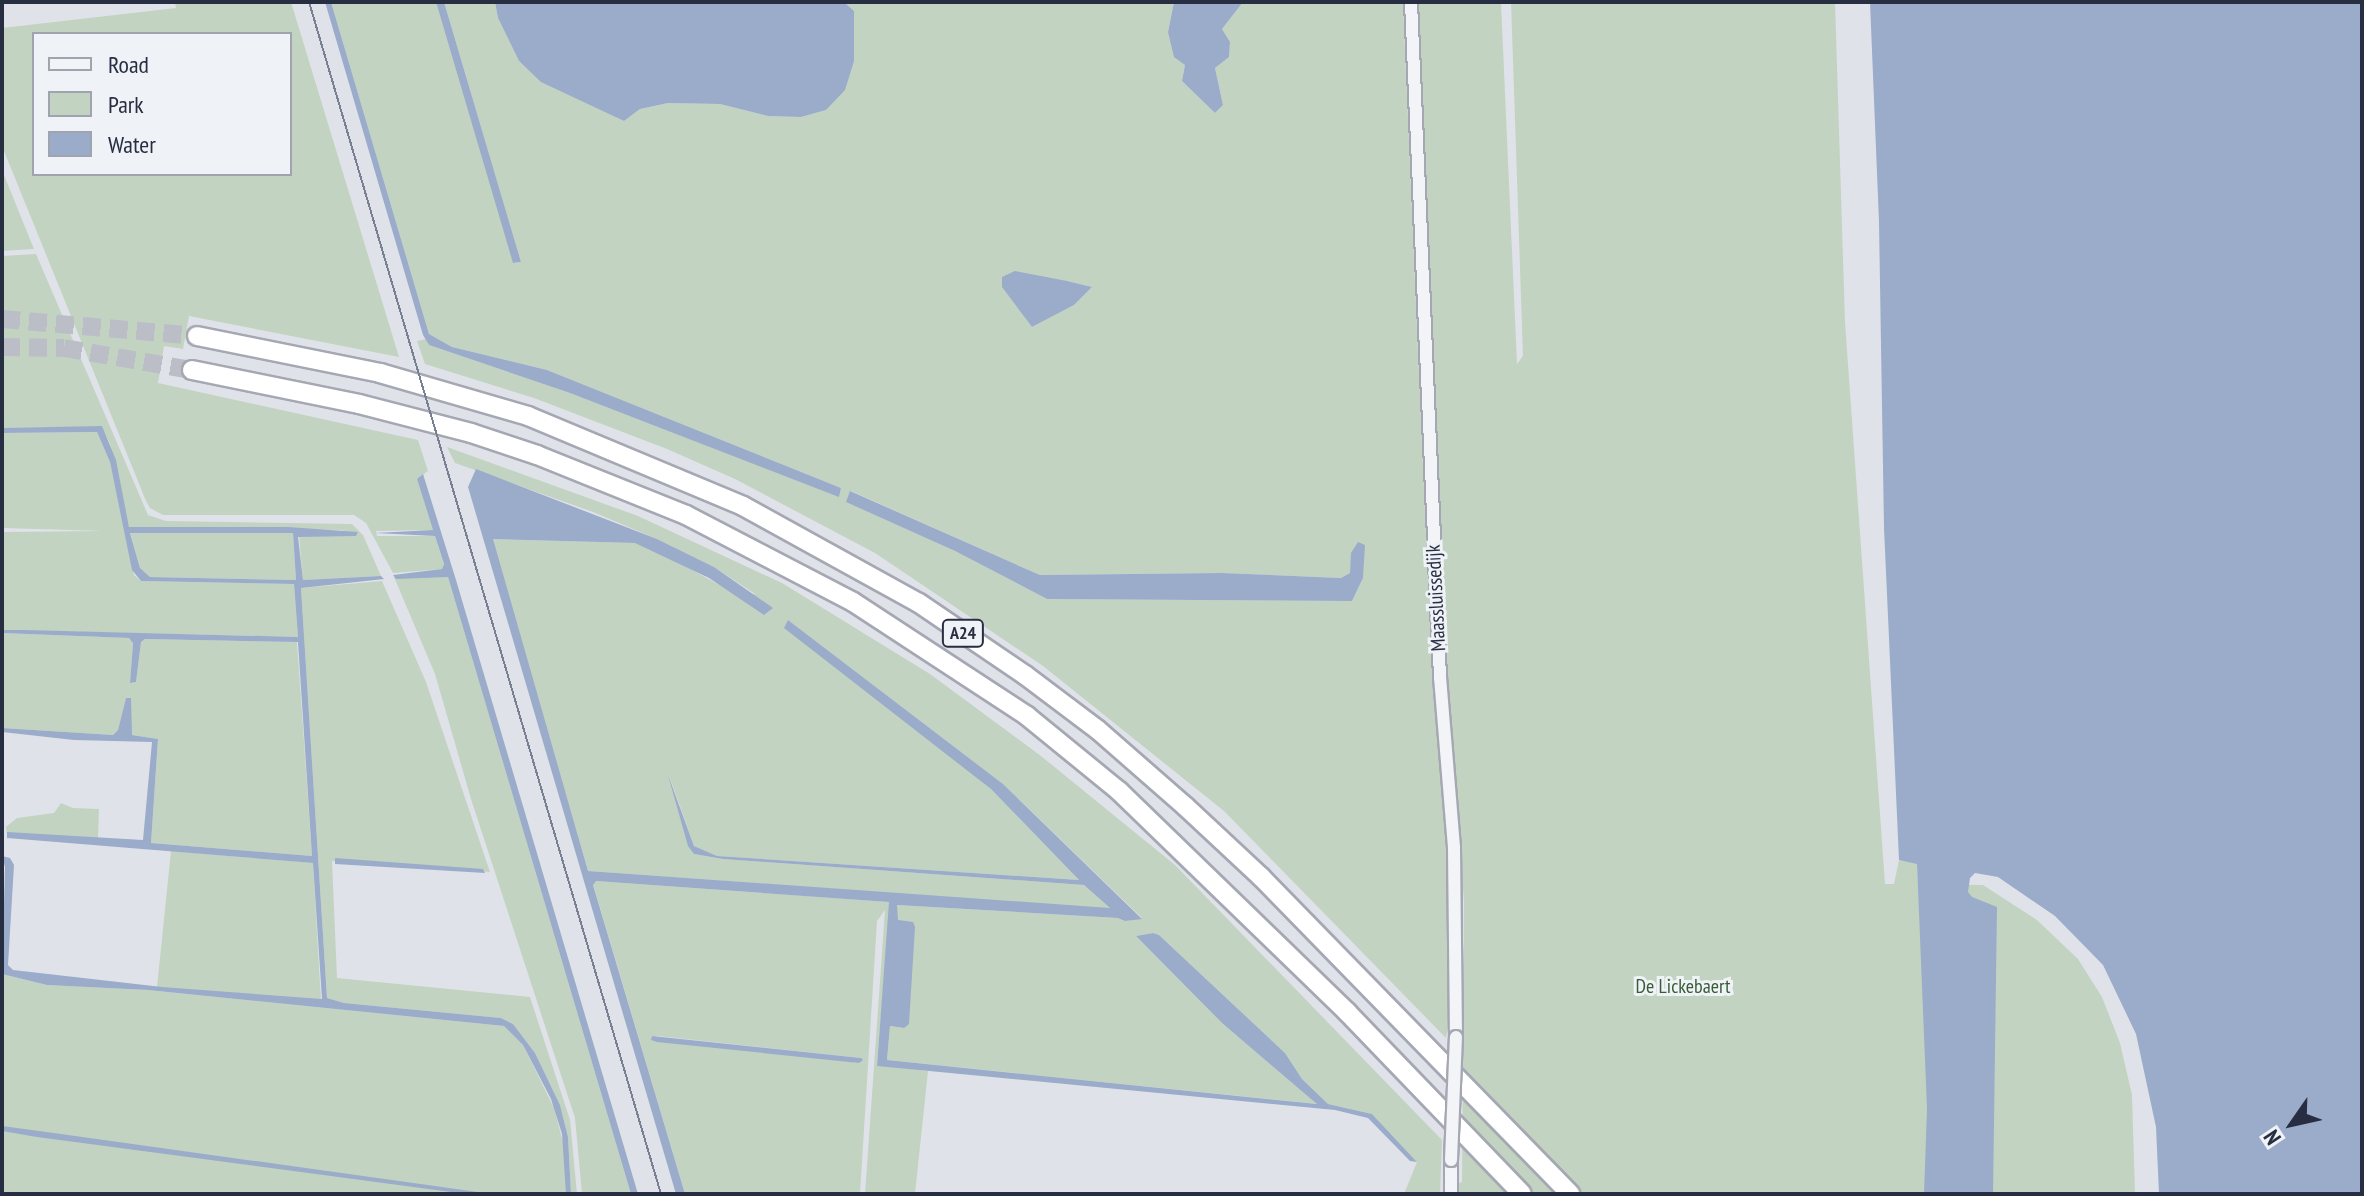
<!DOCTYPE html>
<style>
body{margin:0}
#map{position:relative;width:2364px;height:1196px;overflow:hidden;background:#e0e2e9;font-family:"PT Sans Narrow",sans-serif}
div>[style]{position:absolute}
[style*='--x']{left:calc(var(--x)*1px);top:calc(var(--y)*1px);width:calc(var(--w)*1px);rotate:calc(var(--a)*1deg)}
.green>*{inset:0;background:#c3d3c1}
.water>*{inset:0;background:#9aacca}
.highway-tunnel>*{height:18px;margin-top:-9px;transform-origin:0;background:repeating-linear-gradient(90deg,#bbbec7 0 18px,transparent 0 27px)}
.roads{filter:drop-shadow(2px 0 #a5a8b3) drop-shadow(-2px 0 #a5a8b3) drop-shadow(0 2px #a5a8b3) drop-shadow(0 -2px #a5a8b3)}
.minor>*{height:12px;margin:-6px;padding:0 6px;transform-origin:6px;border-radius:6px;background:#f3f4f7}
.highway>*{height:18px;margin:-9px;padding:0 9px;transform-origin:9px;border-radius:9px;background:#fff}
.tram>*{height:2px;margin:-1px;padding:0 1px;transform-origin:1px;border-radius:1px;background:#798093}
.bridges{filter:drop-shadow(2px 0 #a5a8b3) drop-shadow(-2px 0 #a5a8b3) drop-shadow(0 2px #a5a8b3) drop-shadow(0 -2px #a5a8b3)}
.minor-bridge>*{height:12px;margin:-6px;padding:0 6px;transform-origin:6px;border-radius:6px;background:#f3f4f7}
span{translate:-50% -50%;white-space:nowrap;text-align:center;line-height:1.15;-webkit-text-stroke:6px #eff2f7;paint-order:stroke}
.shield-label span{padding:2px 6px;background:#eff2f7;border:2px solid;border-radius:6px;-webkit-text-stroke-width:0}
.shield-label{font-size:18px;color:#282e41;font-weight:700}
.street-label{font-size:20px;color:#282e41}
.park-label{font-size:20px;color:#385d35}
.frame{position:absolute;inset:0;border:4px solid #282e41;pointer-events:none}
.legend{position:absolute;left:32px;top:32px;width:260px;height:144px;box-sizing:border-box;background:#eff2f7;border:2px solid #9fa4ae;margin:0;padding:10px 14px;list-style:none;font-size:24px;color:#282e41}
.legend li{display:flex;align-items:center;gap:16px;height:40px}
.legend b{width:40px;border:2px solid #9fa4ae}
.north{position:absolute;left:2252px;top:1084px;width:80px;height:80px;-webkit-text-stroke:6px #eff2f7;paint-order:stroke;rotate:236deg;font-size:22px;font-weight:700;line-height:32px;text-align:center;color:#282e41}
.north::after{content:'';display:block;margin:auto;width:28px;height:36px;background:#282e41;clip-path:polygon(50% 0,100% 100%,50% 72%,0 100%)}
</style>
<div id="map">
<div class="green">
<div style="clip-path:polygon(evenodd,175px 2px,291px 2px,399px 357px,189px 316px,183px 349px,164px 346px,158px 383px,418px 440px,428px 471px,417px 479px,433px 530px,376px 531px,377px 536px,435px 536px,444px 565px,442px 569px,393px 573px,366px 523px,354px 515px,163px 515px,150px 508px,146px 501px,2px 146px,2px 28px,176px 8px,175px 2px,34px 34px,290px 34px,290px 174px,34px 174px,34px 34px)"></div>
<div style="clip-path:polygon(evenodd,331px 2px,436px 2px,514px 263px,521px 262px,444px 2px,495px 2px,498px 18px,519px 61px,541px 81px,624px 121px,640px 109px,668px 103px,720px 104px,768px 116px,801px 117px,826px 110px,854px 11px,844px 2px,1174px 2px,1168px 32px,1185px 65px,1182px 81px,1215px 113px,1223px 105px,1215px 68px,1229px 57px,1230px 42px,1222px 29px,1243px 2px,1403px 2px,1431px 650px,1451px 909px,1450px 1018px,1446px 1038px,1224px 811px,1043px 666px,875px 553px,735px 479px,667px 449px,534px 398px,425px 364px,417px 341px,426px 339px,429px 345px,570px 393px,839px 496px,841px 488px,547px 370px,452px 347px,429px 334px,331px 2px,1067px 281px,1092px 287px,1074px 305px,1032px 327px,1022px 313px,1067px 281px,331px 2px,851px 491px,1040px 575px,1222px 573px,1341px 578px,1350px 573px,1351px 561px,1364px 545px,1363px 578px,1352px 601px,1047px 599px,955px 551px,847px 502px,851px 491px)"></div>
<div style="clip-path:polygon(1415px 2px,1501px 2px,1517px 364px,1523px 356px,1511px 2px,1835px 2px,1845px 322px,1885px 884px,1894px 884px,1899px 860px,1917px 863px,1918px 884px,1983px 885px,2037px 920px,2078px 959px,2102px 997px,2120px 1043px,2132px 1095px,2135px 1194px,1458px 1194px,1459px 1183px,1462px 1182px,1464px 901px,1445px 652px)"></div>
<div style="clip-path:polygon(2px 170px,34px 249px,2px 251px)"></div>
<div style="clip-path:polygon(36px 254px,148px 515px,166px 521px,352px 524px,363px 535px,381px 576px,303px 580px,299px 536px,356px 536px,342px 530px,129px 527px,110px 444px,102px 427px,2px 428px,2px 256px)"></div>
<div style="clip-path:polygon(97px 432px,110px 462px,134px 575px,141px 581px,294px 584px,298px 637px,2px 630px,2px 532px,103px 531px,2px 528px,2px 433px)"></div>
<div style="clip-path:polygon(447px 447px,638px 516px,782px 583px,930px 674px,1041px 756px,1175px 865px,1442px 1140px,1440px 1194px,1404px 1194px,1417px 1162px,1372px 1114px,1328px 1104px,1302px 1079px,1285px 1053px,1159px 935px,1153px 933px,1136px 936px,1222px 1023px,1318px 1104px,887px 1060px,890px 1026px,904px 1028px,896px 905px,1119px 918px,1125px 921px,1142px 918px,1003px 784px,788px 620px,991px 789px,1079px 880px,717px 856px,694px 846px,669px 775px,694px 854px,723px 859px,1084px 885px,1111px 909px,588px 871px,492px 539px,635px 543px,661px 553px,734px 593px,755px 594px,714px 567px,657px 539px,593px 512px,455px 463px)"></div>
<div style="clip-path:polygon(130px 532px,293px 533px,296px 580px,150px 577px,140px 568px)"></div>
<div style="clip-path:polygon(394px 577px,448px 577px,631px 1194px,582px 1194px,575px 1118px,471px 799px,435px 674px)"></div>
<div style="clip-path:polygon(382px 581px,426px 682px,490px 872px,332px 861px,337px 978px,530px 997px,570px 1120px,577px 1194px,571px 1194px,568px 1137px,560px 1105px,535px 1053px,513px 1024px,501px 1018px,344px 1003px,327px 998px,301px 588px)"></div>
<div style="clip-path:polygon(2px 633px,129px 638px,133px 642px,130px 683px,136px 682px,141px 642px,145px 639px,297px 642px,312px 856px,151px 843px,158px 739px,132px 735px,126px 698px,118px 730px,113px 735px,2px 728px)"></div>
<div style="clip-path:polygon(61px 803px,73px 808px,99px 809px,98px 839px,7px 834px,6px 827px,17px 818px,54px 813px)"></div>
<div style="clip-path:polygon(171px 851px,313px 863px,321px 1001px,157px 987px)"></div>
<div style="clip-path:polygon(evenodd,596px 881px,890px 902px,877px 1065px,928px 1071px,915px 1194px,865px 1194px,885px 910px,877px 921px,860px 1194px,685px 1194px,593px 884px,596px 881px,650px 1036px,658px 1036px,861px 1058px,859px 1063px,650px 1036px)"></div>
<div style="clip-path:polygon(2px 974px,47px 985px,148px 990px,504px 1026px,523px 1045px,554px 1108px,566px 1154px,566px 1194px,2px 1194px)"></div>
</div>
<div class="water">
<div style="clip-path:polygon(325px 2px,331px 2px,429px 334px,452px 347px,547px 370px,841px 488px,839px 497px,570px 393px,429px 345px,423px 335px)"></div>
<div style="clip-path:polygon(436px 2px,444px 2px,521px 262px,513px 263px)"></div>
<div style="clip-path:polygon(495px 2px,844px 2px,854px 11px,854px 61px,845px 90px,826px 110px,801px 117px,768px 116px,720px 104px,668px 103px,640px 109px,624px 121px,541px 82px,519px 61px,498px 18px)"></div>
<div style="clip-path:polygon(1174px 2px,1243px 2px,1222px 29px,1230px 42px,1229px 57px,1215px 68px,1223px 105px,1215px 113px,1182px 81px,1185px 65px,1174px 57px,1168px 32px)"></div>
<div style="clip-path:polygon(1870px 2px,2362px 2px,2362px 1194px,2159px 1194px,2156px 1127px,2136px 1034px,2103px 965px,2055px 916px,1998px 877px,1975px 873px,1970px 878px,1968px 892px,1972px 897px,1997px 907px,1993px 1194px,1924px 1194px,1927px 1109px,1917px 864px,1899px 860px,1884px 528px,1879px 222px)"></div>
<div style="clip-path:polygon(1015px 271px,1067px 281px,1092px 287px,1074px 305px,1032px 327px,1002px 287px,1002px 277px)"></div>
<div style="clip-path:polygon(evenodd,102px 426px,116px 460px,129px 527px,288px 527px,358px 532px,356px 536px,298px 537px,303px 580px,381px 576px,384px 579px,301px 588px,327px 998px,344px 1003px,501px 1018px,513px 1024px,535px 1053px,560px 1105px,568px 1137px,571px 1194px,566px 1194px,562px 1134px,551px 1099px,523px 1045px,504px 1026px,148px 990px,47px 985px,2px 974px,5px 867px,2px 856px,10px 858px,14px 865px,8px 965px,13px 970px,162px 987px,322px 999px,313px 863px,7px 838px,7px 832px,143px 840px,152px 742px,74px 740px,2px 732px,2px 728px,113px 735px,118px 730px,126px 698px,131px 698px,132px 735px,158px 739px,151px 843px,312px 856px,298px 642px,145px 639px,141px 642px,136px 682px,130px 683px,133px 643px,129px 638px,2px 633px,2px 630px,25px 630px,298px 637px,294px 584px,141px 581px,132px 570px,110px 462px,97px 432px,2px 433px,2px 428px,102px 426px,130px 533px,293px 533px,296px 580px,150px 577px,140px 568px,130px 533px)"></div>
<div style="clip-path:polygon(476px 469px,657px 539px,714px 567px,773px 608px,764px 615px,709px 578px,635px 543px,493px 539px,588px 871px,1110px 908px,1084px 885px,723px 859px,694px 854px,688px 846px,668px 775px,694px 846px,717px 856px,1079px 880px,991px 789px,784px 628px,788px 620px,1003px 784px,1142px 919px,1125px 921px,1118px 918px,897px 905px,898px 920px,913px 922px,915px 927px,909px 1024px,904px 1028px,890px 1026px,887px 1060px,1317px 1104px,1222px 1023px,1136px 936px,1153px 933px,1159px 935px,1285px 1053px,1302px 1079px,1328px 1104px,1372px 1114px,1417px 1162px,1410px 1161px,1368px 1118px,1335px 1110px,877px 1066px,889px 902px,596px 881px,593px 885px,685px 1194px,676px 1194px,468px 487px)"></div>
<div style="clip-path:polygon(423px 474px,456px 580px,638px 1194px,631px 1194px,448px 577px,396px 579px,393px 575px,442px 569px,444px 564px,435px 536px,375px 533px,433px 530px,417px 479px)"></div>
<div style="clip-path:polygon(850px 491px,1040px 575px,1222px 573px,1341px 578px,1350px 573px,1351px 553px,1358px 542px,1365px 545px,1363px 578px,1352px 601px,1047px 599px,955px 551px,846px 502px)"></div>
<div style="clip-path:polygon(335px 858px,483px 869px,485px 873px,335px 864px)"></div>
<div style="clip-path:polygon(652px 1036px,861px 1058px,863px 1060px,859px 1063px,657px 1042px,651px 1040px)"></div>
<div style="clip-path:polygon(2px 1126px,61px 1134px,492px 1194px,466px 1194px,37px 1137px,2px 1131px)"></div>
</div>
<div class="highway-tunnel">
<div style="--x:2;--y:319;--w:196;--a:5"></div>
<div style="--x:2;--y:347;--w:62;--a:0.9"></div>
<div style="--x:64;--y:348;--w:130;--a:9.8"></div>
</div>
<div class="roads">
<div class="minor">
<div style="--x:1411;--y:2;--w:676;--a:87.54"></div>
<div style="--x:1440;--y:677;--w:171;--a:85.3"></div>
<div style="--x:1454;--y:847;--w:190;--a:89.4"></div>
<div style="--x:1451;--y:1194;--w:34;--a:-90"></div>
</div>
<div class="highway">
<div style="--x:197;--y:336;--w:187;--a:11.4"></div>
<div style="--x:380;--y:373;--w:154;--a:16.2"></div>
<div style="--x:528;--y:416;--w:233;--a:22.7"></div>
<div style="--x:743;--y:506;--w:201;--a:28.9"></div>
<div style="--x:919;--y:603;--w:128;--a:34.2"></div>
<div style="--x:1025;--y:675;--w:91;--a:37"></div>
<div style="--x:1098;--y:730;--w:117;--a:41.2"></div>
<div style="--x:1186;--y:807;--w:103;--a:43"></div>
<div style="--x:1261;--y:877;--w:443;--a:45.7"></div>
<div style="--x:192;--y:370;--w:170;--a:11.5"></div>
<div style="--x:359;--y:404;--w:116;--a:14.5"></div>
<div style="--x:471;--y:433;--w:70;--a:18.4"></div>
<div style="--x:537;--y:455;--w:161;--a:21.9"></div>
<div style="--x:686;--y:515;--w:188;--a:27.5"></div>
<div style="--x:853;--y:602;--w:208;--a:33.2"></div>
<div style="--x:1027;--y:716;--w:119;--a:39.2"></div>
<div style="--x:1119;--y:791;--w:318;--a:44.1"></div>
<div style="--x:1347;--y:1012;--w:252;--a:46.1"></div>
</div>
</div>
<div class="tram">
<div style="--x:309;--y:2;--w:1243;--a:73.55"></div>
</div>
<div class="bridges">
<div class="minor-bridge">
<div style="--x:1451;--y:1160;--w:123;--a:-87.7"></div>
</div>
</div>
<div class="shield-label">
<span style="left:963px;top:633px">A24</span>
</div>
<div class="street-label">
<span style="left:1436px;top:598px;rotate:-93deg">Maassluissedijk</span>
</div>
<div class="park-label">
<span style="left:1683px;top:986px">De Lickebaert</span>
</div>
<div class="frame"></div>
<ul class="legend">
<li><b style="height:10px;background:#f3f4f7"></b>Road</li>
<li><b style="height:22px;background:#c3d3c1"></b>Park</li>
<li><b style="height:22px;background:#9aacca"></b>Water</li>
</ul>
<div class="north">N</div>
</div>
